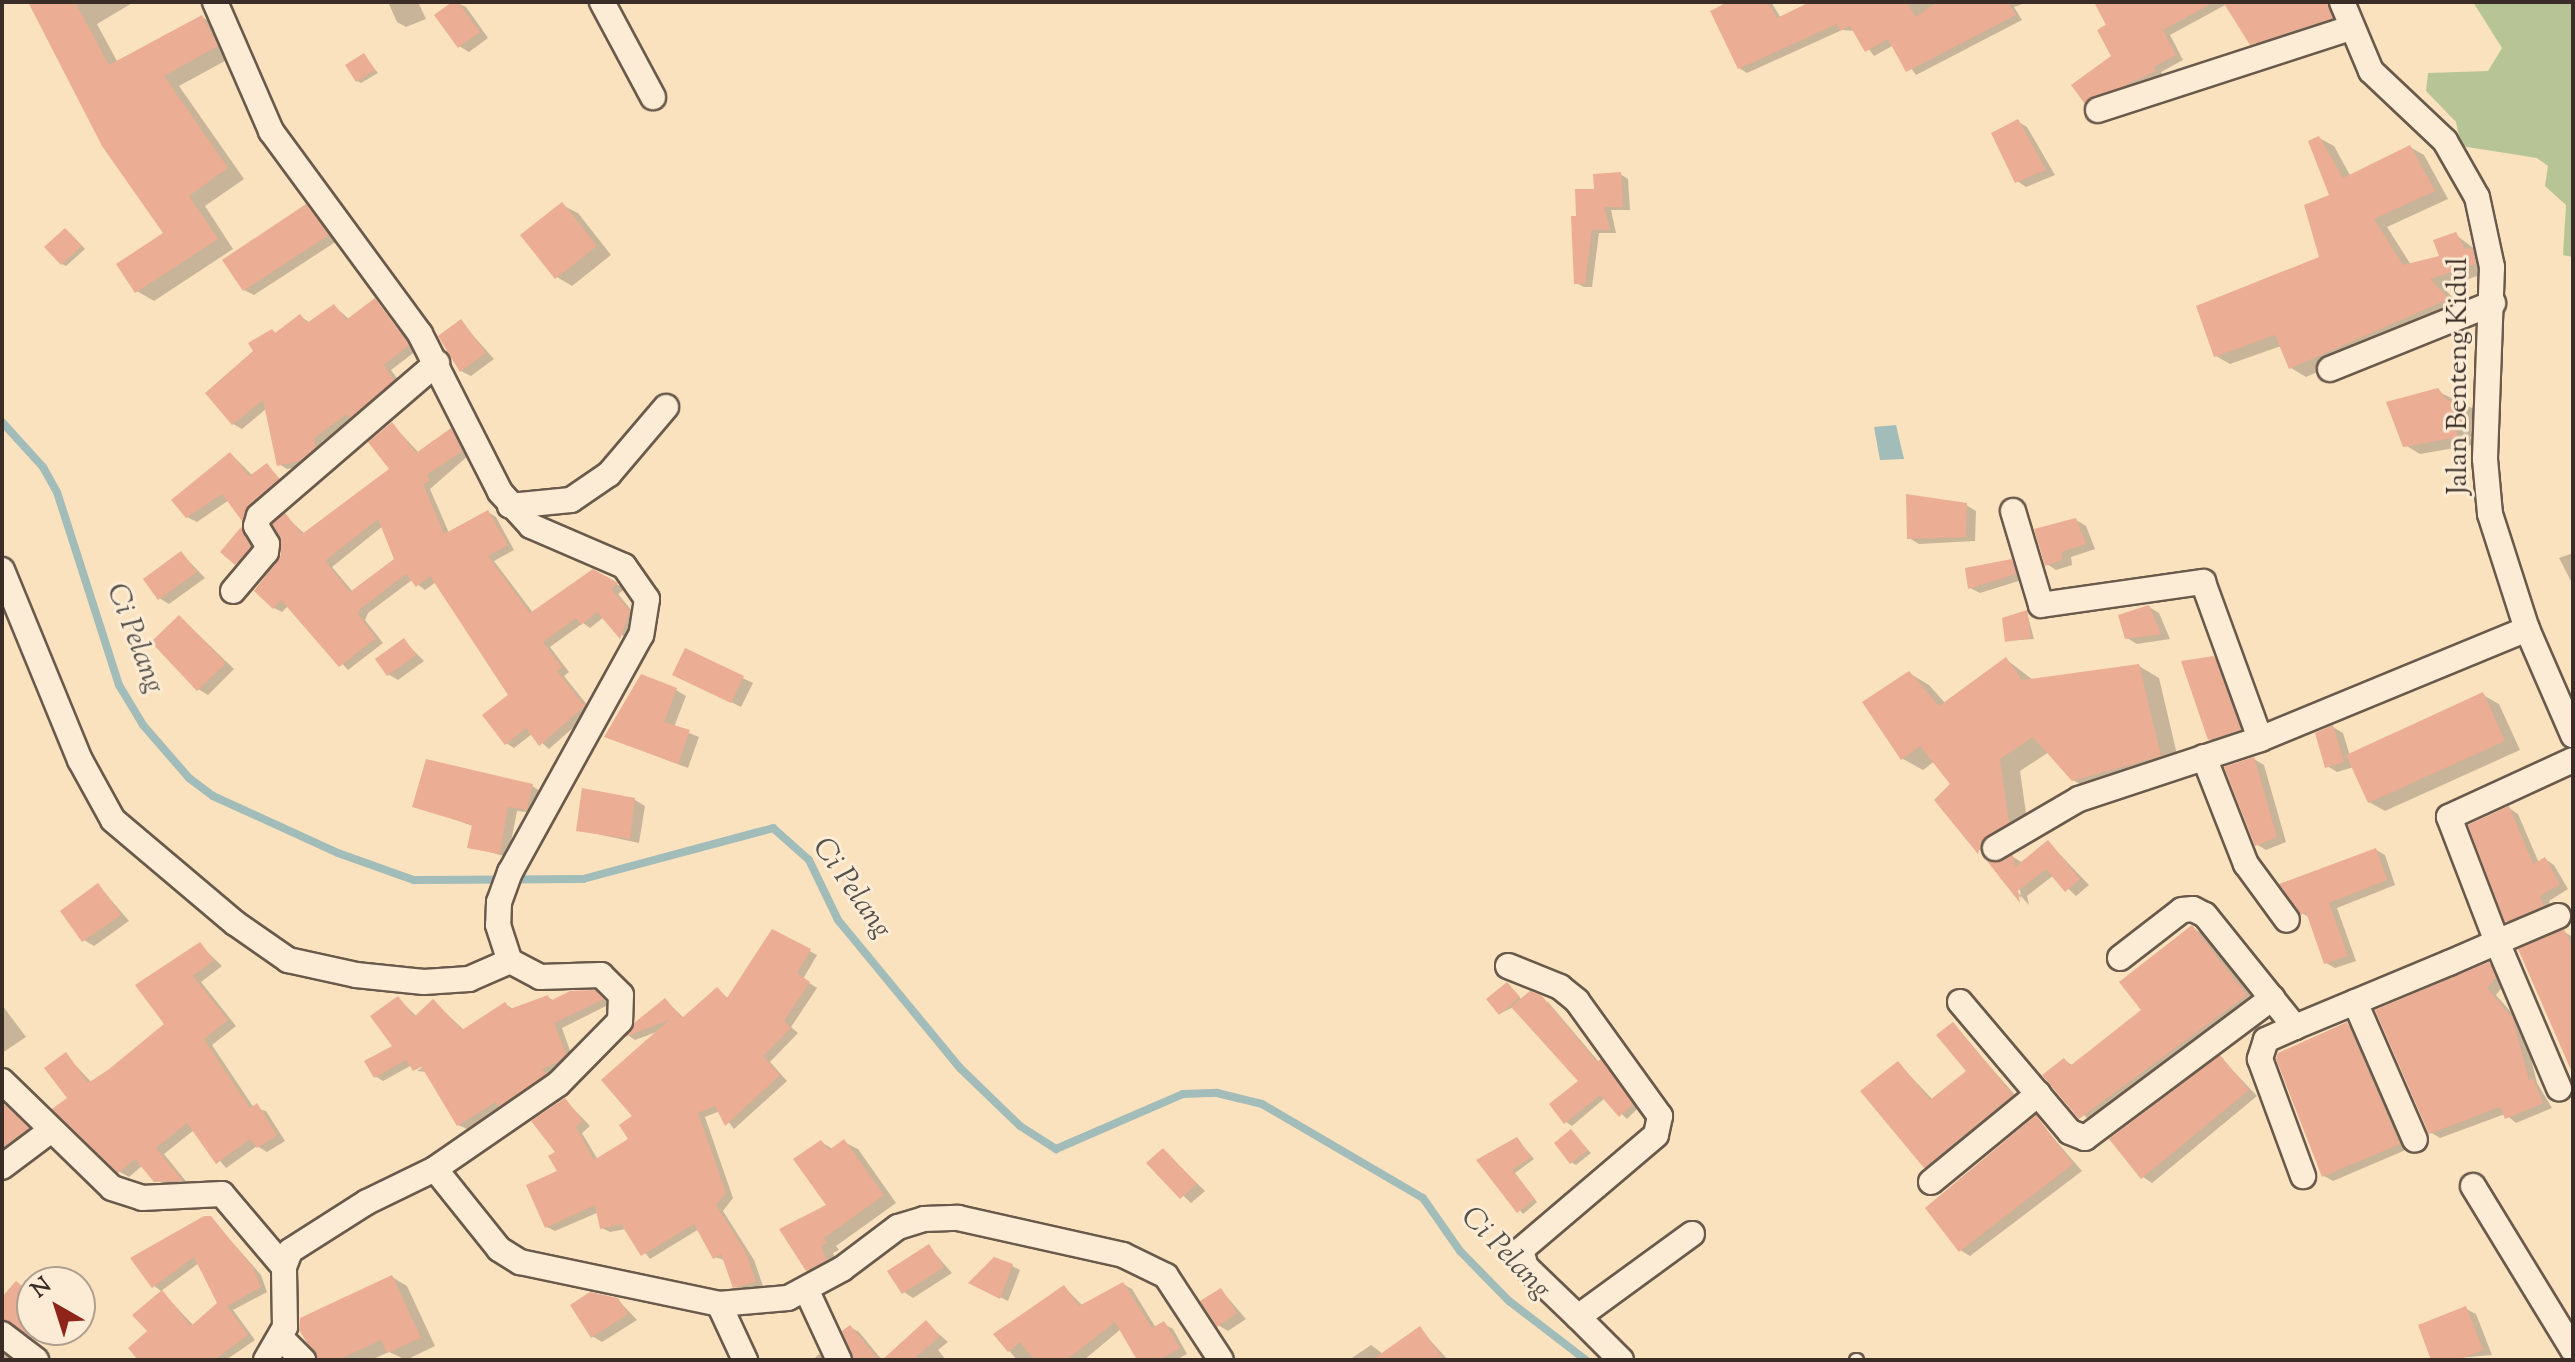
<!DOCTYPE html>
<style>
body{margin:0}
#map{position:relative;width:2575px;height:1362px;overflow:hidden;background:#fae2be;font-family:"Sorts Mill Goudy",serif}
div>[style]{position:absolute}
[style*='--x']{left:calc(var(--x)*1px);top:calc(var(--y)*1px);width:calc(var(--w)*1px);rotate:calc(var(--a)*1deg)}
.green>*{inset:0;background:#b7c496}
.water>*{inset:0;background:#a1bcb9}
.shadow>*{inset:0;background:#0003}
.stream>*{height:8px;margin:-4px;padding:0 4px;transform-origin:4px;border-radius:4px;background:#a1bcb9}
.building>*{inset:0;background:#ebad93}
.roads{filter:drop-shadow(2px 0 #6a5a4c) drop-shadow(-2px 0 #6a5a4c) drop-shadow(0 2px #6a5a4c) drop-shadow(0 -2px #6a5a4c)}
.lane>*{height:12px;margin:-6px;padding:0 6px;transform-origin:6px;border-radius:6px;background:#fcecd5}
.street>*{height:24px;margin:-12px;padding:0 12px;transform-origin:12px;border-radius:12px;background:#fcecd5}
span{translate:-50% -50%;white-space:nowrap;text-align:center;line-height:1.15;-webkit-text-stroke:6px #fcecd5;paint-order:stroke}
.street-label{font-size:28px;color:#3a2c26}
.water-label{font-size:30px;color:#54504b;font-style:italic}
.frame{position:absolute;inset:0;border:4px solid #3a2c26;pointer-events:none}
.north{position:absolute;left:16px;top:1266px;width:80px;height:80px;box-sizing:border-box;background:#fcecd5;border:2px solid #ae9f8f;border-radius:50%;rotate:321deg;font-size:22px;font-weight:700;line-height:32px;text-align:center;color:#3a2c26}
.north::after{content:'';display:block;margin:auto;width:28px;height:36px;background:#8f2418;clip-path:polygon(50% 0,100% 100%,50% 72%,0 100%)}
</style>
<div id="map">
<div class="green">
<div style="clip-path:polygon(2473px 2px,2573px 2px,2573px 257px,2563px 255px,2566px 205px,2545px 186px,2548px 166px,2537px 158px,2461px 146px,2456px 122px,2426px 91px,2428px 73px,2488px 71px,2502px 48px)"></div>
</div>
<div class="water">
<div style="clip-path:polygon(1896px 425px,1904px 459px,1880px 460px,1874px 427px)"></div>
</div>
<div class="shadow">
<div style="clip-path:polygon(30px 2px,134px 2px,97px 24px,118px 63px,202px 17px,219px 27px,234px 56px,179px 86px,244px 179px,205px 206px,233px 249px,154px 301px,137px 291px,166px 234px)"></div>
<div style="clip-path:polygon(388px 2px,418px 2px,426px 19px,406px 27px,397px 22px)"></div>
<div style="clip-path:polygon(455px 2px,466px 7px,488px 38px,469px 52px,459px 46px)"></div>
<div style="clip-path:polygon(1722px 2px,1771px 2px,1781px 18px,1814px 2px,2028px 2px,2014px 7px,2022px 20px,1916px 75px,1894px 45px,1874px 56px,1855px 31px,1842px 30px,1747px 73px,1739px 68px)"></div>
<div style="clip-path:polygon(2128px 2px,2330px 2px,2339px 23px,2260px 48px,2227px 4px,2170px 35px,2183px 60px,2161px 72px,2163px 75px,2095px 107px,2086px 102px,2113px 56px,2100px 28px,2132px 13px)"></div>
<div style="clip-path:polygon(364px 56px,378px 73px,361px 83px,357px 81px)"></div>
<div style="clip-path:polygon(2017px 121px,2027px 127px,2055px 175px,2026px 187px,2017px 181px)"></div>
<div style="clip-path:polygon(2319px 138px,2334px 146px,2351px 177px,2410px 147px,2424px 155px,2448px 199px,2387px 227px,2411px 265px,2442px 257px,2456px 235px,2487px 258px,2490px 272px,2443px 287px,2462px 308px,2306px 377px,2291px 368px,2281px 346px,2230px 364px,2216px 356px,2321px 258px,2331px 196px)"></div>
<div style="clip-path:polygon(1620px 174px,1628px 179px,1630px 210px,1611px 210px,1616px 233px,1599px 233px,1592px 287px,1584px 287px,1576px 283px,1578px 218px,1597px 191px)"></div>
<div style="clip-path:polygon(562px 205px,578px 213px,611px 255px,572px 286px,557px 277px)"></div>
<div style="clip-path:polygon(306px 206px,337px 241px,254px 295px,244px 290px)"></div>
<div style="clip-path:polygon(70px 233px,85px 249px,66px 266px,62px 264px)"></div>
<div style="clip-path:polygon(375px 301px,416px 351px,391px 370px,402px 385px,322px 442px,324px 452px,309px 465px,287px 469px,279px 464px,267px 408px,242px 429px,233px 424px,256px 352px,272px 331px,277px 334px,301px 317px,309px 322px,334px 306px,350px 320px)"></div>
<div style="clip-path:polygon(461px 322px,494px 359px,471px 376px,461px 371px)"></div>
<div style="clip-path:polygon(2437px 391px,2476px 410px,2482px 434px,2470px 437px,2472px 445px,2420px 454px,2405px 445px)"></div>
<div style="clip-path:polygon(evenodd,392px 424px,419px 453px,451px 431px,459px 435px,469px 455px,430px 489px,449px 533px,488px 512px,496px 517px,514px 550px,494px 561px,534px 614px,594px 571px,625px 589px,618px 594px,637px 617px,629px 642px,604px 617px,590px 628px,583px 623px,550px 647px,569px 672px,564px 676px,592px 711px,549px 749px,532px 734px,514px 748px,506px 743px,511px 696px,436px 582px,425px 590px,412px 580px,368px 613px,365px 620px,383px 643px,348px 670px,288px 606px,282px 612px,274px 608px,283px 554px,275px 525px,285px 516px,305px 534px,392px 469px,392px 424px,383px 526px,396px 560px,353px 592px,332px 567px,383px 526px)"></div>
<div style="clip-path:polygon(231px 454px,253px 476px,267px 466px,286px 485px,251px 524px,229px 500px,197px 522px,187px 517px)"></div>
<div style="clip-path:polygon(1966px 505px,1976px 511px,1975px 541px,1919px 544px,1909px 538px)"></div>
<div style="clip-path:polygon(2076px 520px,2086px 526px,2095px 549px,2071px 557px,2072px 565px,2056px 570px,2047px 564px)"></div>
<div style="clip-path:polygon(242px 530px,260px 553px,246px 569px,223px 552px)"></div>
<div style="clip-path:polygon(181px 553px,205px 578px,169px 604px,159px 598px)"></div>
<div style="clip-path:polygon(2573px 553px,2573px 585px,2559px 558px)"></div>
<div style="clip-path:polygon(2011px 561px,2021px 567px,2025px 579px,1980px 593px,1970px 588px)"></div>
<div style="clip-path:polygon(2149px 607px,2159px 613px,2170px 639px,2137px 644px,2127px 638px)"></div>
<div style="clip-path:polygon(2027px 613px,2034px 639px,2007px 641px)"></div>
<div style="clip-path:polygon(180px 617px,234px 669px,208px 695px,198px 689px)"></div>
<div style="clip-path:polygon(404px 641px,424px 661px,398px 680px,388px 674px)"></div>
<div style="clip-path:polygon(686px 651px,753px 683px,741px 707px,685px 679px)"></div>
<div style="clip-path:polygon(2214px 658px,2229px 667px,2255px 738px,2225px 748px,2210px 739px)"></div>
<div style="clip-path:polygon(evenodd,2007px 660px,2033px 680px,2139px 666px,2159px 678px,2180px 767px,2094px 792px,2073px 780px,2049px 752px,2020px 771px,2029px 834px,2003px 851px,2000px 860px,2013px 857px,2023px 863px,2048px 842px,2089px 885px,2076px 896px,2054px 875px,2027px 896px,2029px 905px,1936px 801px,1952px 784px,1935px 761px,1923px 770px,1903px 759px,1864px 702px,1909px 673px,1929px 685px,1946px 704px,2007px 660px,2019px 881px,2021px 898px,2017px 894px,2019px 881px)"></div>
<div style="clip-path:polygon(676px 690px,686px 696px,674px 727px,699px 737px,688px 768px,606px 737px)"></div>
<div style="clip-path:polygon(2483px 695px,2499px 704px,2520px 750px,2385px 811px,2369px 802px,2354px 767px,2337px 772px,2327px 766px,2333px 727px,2343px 733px,2350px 756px)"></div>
<div style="clip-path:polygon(2254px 759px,2264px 765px,2286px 842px,2266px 850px,2256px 844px)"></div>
<div style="clip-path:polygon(532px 786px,540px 791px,535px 813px,517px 811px,508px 857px,470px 847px,473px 826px,415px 806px)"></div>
<div style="clip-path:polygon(635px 800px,645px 806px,639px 843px,578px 830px)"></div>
<div style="clip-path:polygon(2509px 808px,2518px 814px,2539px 863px,2545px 859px,2554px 865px,2568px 889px,2549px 901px,2553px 911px,2516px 926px,2507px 921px)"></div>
<div style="clip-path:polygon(2376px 850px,2385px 855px,2395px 885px,2337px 908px,2356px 961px,2335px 968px,2326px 963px,2310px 918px,2302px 913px)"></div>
<div style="clip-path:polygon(99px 886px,129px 921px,94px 946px,84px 940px)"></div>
<div style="clip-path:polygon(2192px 928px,2203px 934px,2257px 1002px,2095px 1126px,2045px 1076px,2064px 1060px,2074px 1066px,2144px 1010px)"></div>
<div style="clip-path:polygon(773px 932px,817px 955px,803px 979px,817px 988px,791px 1027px,798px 1033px,770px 1062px,787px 1081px,734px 1129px,720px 1111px,705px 1117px,733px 1198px,723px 1211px,754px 1260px,763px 1286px,742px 1291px,734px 1286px,725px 1260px,714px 1257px,699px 1229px,650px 1259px,626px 1229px,610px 1232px,602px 1228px,599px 1212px,555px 1231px,547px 1227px,560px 1172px,565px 1100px,590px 1126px,582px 1133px,598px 1160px,631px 1139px,659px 1031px,635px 1040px,629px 1036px,665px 1000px,685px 1019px,717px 990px,729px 999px)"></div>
<div style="clip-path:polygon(2564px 932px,2573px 937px,2573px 1066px,2521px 950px)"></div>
<div style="clip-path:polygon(200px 945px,222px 966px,201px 982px,236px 1026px,212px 1045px,254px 1108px,266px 1111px,285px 1141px,267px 1152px,257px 1146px,226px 1168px,194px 1130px,164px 1154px,189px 1185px,166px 1187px,143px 1165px,129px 1177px,120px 1172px,55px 1109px,69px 1099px,66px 1055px,92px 1083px,166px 1025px)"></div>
<div style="clip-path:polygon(2489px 964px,2499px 970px,2505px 983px,2496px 995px,2523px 1026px,2537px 1083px,2552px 1108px,2516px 1123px,2505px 1114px,2440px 1138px,2430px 1132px)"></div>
<div style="clip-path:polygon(1507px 984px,1522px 1000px,1548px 1002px,1638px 1108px,1627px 1119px,1605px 1098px,1572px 1126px,1566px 1122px,1581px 1081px,1514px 1007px,1501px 1013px)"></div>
<div style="clip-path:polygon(594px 992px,610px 1004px,562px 1028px,573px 1059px,549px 1074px,553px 1079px,467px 1129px,458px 1125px,427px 1072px,417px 1071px,430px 1062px,415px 1070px,412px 1065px,383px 1081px,375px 1076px,394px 1046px,398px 998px,417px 1017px,434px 1002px,464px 1030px,505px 1004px,515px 1010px,548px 997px,554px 1001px)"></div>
<div style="clip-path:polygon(2px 1005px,26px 1037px,2px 1053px)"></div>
<div style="clip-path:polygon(1953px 1024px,2021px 1102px,1935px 1172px,1925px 1167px,1898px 1063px,1933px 1100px,1969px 1071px)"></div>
<div style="clip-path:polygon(2347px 1024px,2356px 1029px,2408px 1149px,2333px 1181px,2324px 1176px)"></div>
<div style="clip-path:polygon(2221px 1058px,2257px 1096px,2152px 1183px,2143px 1177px)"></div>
<div style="clip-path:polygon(2px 1104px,36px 1134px,2px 1160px)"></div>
<div style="clip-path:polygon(2036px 1118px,2082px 1171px,1970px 1256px,1960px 1250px)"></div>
<div style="clip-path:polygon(1571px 1132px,1591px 1153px,1576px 1165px,1571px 1162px)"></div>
<div style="clip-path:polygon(1517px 1139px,1534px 1159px,1515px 1173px,1537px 1202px,1523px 1214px,1479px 1161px)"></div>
<div style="clip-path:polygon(821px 1142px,833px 1149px,844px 1142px,858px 1149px,896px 1203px,836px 1246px,839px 1250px,833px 1253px,839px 1268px,821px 1278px,807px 1270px,829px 1206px)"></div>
<div style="clip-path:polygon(1163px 1150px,1205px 1191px,1191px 1203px,1149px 1163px)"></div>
<div style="clip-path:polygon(211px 1218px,261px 1275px,267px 1292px,233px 1310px,255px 1340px,226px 1360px,141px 1360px,162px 1292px,194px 1326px,220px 1304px,199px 1263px,161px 1291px,154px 1286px)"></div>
<div style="clip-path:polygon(929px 1247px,952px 1273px,913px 1298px,904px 1292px)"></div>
<div style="clip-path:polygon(1012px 1266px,1020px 1270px,1008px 1301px,978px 1286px)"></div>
<div style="clip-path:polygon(392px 1277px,407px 1286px,435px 1346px,406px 1360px,389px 1352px,371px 1360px,319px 1360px)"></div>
<div style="clip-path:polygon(1123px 1284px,1132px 1289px,1156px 1328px,1164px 1324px,1173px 1329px,1187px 1354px,1176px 1360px,1139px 1360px,1121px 1329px,1084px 1360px,1017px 1360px,996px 1335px,1064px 1287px,1083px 1306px)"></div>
<div style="clip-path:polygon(23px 1288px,32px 1295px,32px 1330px,42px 1330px,36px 1337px,13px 1322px,2px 1323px,2px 1301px)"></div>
<div style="clip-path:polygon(1221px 1290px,1246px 1319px,1228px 1331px,1218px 1325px)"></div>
<div style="clip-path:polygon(618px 1300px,637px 1320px,602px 1342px,592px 1336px)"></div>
<div style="clip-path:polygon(2466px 1309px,2476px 1314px,2492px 1355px,2434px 1360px)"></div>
<div style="clip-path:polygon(926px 1323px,948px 1342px,938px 1350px,946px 1360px,884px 1360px)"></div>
<div style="clip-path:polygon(850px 1327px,859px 1332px,882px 1360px,854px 1360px)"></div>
<div style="clip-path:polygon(1420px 1329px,1448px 1360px,1349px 1360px,1371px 1345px,1383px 1354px)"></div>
<div style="clip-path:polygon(2px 1348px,13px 1360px,2px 1360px)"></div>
<div style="clip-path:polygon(819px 1354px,828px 1359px,828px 1360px,813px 1360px)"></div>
</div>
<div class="stream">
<div style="--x:2;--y:422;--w:61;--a:47.7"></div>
<div style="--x:43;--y:467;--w:29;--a:61"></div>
<div style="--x:57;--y:492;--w:203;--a:72.2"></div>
<div style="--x:119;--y:685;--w:47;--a:59"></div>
<div style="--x:143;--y:725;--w:70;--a:49"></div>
<div style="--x:189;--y:778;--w:30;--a:37"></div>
<div style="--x:213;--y:796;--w:137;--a:24.5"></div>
<div style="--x:338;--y:853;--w:81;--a:19.6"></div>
<div style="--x:414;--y:880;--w:169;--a:-0.3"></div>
<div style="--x:583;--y:879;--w:197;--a:-15"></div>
<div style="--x:773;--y:828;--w:48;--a:41.6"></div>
<div style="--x:809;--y:860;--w:67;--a:64.2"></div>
<div style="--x:838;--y:920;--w:192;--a:50.5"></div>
<div style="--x:960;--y:1068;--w:83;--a:44"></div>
<div style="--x:1020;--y:1126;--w:43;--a:32.6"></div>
<div style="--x:1056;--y:1149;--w:138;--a:-23.4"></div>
<div style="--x:1183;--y:1094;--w:34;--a:-2"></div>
<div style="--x:1217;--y:1093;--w:46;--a:13.7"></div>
<div style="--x:1262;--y:1104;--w:186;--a:30.3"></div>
<div style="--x:1423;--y:1198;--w:65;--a:55.1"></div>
<div style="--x:1460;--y:1251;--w:70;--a:45.6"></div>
<div style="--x:1509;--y:1301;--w:97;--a:37.5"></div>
</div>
<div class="building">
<div style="clip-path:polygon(28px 2px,75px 2px,109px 65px,202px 15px,218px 46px,164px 76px,228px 168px,189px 196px,218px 239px,135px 293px,116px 264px,163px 233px,102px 146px)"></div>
<div style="clip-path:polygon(452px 2px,458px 2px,480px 32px,458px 48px,434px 15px)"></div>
<div style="clip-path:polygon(1728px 2px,1768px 2px,1777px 18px,1810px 2px,1906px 2px,1916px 17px,1937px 2px,2008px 2px,2016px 15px,1906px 72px,1888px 39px,1865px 52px,1850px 26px,1840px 31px,1837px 24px,1738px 69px,1710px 11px)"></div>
<div style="clip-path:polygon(2094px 2px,2214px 2px,2163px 30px,2176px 55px,2154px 67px,2156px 71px,2085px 104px,2071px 85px,2111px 56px,2097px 30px,2106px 25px)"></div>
<div style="clip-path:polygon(2223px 2px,2327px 2px,2333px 18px,2250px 45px)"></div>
<div style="clip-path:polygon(364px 53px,375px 70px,356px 82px,345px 65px)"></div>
<div style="clip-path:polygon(2018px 119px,2046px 170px,2015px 183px,1991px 133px)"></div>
<div style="clip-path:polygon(2319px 136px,2343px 178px,2410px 145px,2435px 191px,2374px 219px,2403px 265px,2439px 256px,2433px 240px,2456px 232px,2465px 249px,2472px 248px,2476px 264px,2430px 279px,2449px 299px,2289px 369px,2275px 335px,2214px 357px,2196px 306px,2319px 257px,2304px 205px,2329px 195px,2308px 141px)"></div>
<div style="clip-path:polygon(1621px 172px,1623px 207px,1604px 207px,1610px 230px,1592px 230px,1585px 284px,1574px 284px,1571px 216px,1576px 216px,1575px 189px,1594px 189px,1593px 174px)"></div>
<div style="clip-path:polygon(562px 202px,597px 246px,555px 279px,520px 235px)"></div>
<div style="clip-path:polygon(306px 204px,329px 235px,243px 291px,222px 260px)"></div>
<div style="clip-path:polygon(65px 228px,82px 246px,61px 265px,44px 247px)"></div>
<div style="clip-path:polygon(375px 298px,409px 345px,384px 365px,394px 380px,350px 418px,347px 414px,314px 438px,316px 447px,300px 461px,277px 466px,263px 400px,232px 425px,205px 393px,253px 351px,248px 343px,272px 329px,275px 333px,300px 314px,307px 323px,334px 304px,346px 320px)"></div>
<div style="clip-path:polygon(461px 319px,486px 353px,460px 372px,438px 336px)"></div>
<div style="clip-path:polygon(2438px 388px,2448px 401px,2461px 399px,2468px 426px,2456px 429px,2458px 437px,2403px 447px,2386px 402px)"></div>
<div style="clip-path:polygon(evenodd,392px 422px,416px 453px,451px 428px,462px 451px,427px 475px,430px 481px,423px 484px,444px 534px,488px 510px,508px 545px,488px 556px,530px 613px,593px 569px,618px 583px,611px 589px,630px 611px,620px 639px,597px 612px,581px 625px,576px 618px,543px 642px,562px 667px,557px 671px,585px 706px,539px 746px,526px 728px,505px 745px,482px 715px,508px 695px,430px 576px,416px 587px,406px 574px,360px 609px,358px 614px,376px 638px,339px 667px,281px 600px,273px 609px,254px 591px,281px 555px,280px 537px,272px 524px,285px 513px,302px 534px,389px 469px,368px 442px,392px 422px,378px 519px,394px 559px,350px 592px,325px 561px,378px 519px)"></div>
<div style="clip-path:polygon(230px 452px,249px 476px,267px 463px,279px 479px,249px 505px,242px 521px,222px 494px,186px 518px,171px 500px)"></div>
<div style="clip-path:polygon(1906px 494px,1967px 503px,1966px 537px,1907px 539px)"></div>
<div style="clip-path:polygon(2076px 518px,2086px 544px,2062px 552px,2062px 560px,2045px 566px,2034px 529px)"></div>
<div style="clip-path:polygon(241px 527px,251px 547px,235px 565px,220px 552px)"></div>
<div style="clip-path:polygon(181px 551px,197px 572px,158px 600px,143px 579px)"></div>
<div style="clip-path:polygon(2012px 559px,2016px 574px,1968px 589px,1965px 568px)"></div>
<div style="clip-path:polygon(2149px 605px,2161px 634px,2125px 639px,2118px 615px)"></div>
<div style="clip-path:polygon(2027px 610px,2031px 638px,2005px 642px,2002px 618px)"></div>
<div style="clip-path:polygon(179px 615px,226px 663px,197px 691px,151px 642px)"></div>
<div style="clip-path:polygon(404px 638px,416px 655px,387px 676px,375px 659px)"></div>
<div style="clip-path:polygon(685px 648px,744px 676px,731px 703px,672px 675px)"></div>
<div style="clip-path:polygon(2214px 656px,2241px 730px,2208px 740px,2181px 661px)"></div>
<div style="clip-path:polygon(2006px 657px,2022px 680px,2139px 664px,2161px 756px,2072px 781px,2033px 737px,2000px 759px,2009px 823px,1982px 840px,1978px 854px,1934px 800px,1950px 784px,1920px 746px,1901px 760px,1862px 702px,1909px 671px,1939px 706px)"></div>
<div style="clip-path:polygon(641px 674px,677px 688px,664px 722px,690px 730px,678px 764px,604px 737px)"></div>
<div style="clip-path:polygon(2483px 692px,2505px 741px,2368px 803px,2346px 755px)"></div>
<div style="clip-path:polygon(2333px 725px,2344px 762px,2325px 768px,2315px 733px)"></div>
<div style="clip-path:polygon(2254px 757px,2277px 837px,2255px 846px,2224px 767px)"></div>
<div style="clip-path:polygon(426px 759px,533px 784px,527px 810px,508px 807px,500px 854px,467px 848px,472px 825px,412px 807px)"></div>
<div style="clip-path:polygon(582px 788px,635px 798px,630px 839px,576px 831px)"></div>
<div style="clip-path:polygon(2509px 806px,2533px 864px,2545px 857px,2560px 884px,2540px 896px,2544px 906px,2505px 922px,2468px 825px)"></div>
<div style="clip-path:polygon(2048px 840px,2080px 879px,2065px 892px,2046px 869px,2018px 891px,2020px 903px,1987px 861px,2013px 855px,2015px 867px)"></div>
<div style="clip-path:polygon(2376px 848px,2387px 880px,2329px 903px,2348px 956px,2324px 964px,2306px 912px,2301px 915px,2279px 884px)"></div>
<div style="clip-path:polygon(98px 883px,121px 915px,82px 942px,60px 911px)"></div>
<div style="clip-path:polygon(2192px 925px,2247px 995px,2079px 1119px,2042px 1075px,2064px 1058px,2070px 1066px,2141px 1010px,2119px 982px)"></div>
<div style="clip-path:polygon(772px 929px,811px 949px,797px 973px,810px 982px,784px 1021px,791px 1028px,763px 1056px,780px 1075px,725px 1126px,715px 1106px,698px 1113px,726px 1193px,716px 1205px,746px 1253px,756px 1282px,733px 1288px,721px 1254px,713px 1259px,694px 1224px,641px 1256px,621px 1224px,600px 1229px,595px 1205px,545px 1228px,526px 1185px,557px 1171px,548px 1156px,555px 1152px,531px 1121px,565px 1098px,583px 1121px,576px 1127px,594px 1160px,628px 1139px,619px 1125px,632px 1116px,601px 1080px,669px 1020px,625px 1037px,634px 1023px,665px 998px,682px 1018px,717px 987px,727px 998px)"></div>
<div style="clip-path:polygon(2564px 929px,2573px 949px,2571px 1070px,2518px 949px)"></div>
<div style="clip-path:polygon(200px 942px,214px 960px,193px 976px,228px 1020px,204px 1039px,250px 1108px,257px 1103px,277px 1135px,257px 1148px,250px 1139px,216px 1164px,187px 1123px,156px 1148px,183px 1181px,154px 1182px,135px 1159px,118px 1173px,52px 1109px,67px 1098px,44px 1068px,66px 1052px,88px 1083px,108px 1070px,164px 1024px,135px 985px)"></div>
<div style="clip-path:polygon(2489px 962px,2496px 977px,2487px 988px,2513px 1019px,2529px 1080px,2533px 1079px,2543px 1103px,2505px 1119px,2500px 1107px,2429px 1134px,2375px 1010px)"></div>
<div style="clip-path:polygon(1507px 982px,1520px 997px,1499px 1015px,1486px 999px)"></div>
<div style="clip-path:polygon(595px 990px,604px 999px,554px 1023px,566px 1054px,558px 1062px,542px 1069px,546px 1074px,499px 1107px,496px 1102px,457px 1126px,421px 1066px,413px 1071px,406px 1060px,374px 1078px,364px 1061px,392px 1046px,370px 1016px,398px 996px,414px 1017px,433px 999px,462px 1030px,505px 1002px,510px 1009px,548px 995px,550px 1001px,570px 991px)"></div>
<div style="clip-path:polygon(1530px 991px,1542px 996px,1597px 1062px,1601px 1059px,1633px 1104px,1619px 1117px,1600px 1095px,1564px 1124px,1549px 1104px,1578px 1081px,1511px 1007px)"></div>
<div style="clip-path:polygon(1953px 1022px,2013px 1095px,1924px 1168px,1860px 1091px,1898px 1061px,1930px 1100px,1966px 1071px,1936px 1035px)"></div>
<div style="clip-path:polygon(2347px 1022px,2400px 1144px,2322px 1177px,2276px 1059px,2278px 1053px)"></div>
<div style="clip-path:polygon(2220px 1055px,2249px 1090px,2141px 1179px,2109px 1139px)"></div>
<div style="clip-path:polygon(2px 1102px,29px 1128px,2px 1148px)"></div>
<div style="clip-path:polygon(2036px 1115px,2073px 1164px,1959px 1252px,1925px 1208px)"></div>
<div style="clip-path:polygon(1571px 1129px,1588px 1150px,1570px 1164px,1554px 1143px)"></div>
<div style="clip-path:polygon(1517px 1137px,1531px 1157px,1512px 1170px,1535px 1199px,1517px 1213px,1476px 1160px)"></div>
<div style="clip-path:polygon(844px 1139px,884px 1195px,824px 1238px,827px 1243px,821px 1246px,827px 1260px,806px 1271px,779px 1229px,826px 1205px,793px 1159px,821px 1140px,829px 1150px)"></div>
<div style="clip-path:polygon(1163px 1148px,1197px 1184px,1180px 1199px,1146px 1163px)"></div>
<div style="clip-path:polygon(204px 1216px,211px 1216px,253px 1268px,261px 1287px,227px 1306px,248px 1335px,214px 1360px,138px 1360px,128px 1348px,147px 1331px,132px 1315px,162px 1290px,191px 1326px,217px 1303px,194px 1257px,152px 1288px,130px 1258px)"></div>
<div style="clip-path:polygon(929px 1244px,944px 1267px,902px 1294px,887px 1271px)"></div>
<div style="clip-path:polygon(994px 1257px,1013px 1264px,1000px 1299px,968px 1283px)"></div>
<div style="clip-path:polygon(392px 1275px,421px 1338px,387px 1353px,381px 1340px,338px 1360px,318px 1360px,299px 1330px,300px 1318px)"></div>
<div style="clip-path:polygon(16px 1281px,32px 1294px,28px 1335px,2px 1319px,2px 1297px)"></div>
<div style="clip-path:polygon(1123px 1282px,1152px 1328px,1164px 1321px,1180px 1348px,1159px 1360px,1137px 1360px,1115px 1322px,1066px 1360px,1034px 1360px,1020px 1342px,1008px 1352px,993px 1334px,1064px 1285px,1079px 1306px)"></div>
<div style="clip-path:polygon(1221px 1288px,1237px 1313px,1217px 1327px,1200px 1301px)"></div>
<div style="clip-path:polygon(590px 1292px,618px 1298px,628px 1314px,591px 1338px,570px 1305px)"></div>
<div style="clip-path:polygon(2466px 1306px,2483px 1350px,2458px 1360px,2431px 1360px,2418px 1325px)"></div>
<div style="clip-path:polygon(926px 1320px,940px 1336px,913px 1360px,882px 1360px)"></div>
<div style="clip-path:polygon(850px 1325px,879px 1360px,854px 1360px,842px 1331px)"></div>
<div style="clip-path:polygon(1420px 1326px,1444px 1360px,1372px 1360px)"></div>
</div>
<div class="roads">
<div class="lane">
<div style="--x:1856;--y:1360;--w:1;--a:0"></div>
</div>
<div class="street">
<div style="--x:215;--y:2;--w:141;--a:66.5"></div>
<div style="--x:271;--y:131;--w:252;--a:53.7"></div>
<div style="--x:420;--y:334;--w:177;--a:63.1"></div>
<div style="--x:500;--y:492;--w:46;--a:47.6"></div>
<div style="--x:531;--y:526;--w:101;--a:23.3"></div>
<div style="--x:624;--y:566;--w:40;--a:55.1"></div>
<div style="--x:647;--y:599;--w:36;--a:99"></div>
<div style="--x:641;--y:635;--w:271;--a:118.9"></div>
<div style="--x:510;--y:872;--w:32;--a:110"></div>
<div style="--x:499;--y:902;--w:23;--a:92"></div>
<div style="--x:498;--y:925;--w:38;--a:72"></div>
<div style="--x:510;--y:961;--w:34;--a:28"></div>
<div style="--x:540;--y:977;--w:61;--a:-1.9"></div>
<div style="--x:601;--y:975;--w:28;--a:45"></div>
<div style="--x:621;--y:995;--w:26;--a:92"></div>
<div style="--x:620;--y:1021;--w:88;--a:134.5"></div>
<div style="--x:558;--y:1084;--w:150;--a:145.4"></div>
<div style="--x:435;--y:1169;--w:102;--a:51.3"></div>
<div style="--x:499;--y:1249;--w:25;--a:32"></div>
<div style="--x:520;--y:1262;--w:203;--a:11.9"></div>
<div style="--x:719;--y:1304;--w:69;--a:-5"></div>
<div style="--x:788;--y:1298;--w:61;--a:-28.2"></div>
<div style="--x:842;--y:1269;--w:70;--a:-36.9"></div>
<div style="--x:898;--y:1227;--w:27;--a:-17"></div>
<div style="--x:924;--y:1219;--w:34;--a:-2"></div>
<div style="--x:958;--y:1218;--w:169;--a:12.6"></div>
<div style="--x:1123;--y:1255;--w:48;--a:26"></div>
<div style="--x:1166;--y:1276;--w:100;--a:56.8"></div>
<div style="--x:602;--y:2;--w:108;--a:61.8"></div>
<div style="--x:2342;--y:2;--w:75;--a:67.2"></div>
<div style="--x:2371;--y:71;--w:102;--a:43.4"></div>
<div style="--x:2445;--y:141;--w:64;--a:60.3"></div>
<div style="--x:2477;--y:197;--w:72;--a:77.9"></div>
<div style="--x:2492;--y:267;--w:192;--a:92.1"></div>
<div style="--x:2485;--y:459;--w:55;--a:84.8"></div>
<div style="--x:2490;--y:514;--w:121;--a:72.2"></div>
<div style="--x:2527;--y:629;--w:116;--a:66.5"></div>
<div style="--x:2098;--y:110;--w:266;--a:-18"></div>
<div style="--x:2330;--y:369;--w:176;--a:-22"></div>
<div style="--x:510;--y:506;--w:61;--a:-5.6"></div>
<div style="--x:571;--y:500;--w:46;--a:-34.4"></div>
<div style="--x:609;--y:474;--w:88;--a:-49.6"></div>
<div style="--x:2013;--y:511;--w:98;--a:73.4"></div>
<div style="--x:2041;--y:605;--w:164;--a:-8.1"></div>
<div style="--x:2203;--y:582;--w:167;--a:70"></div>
<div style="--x:2;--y:570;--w:205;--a:67.7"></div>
<div style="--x:80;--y:760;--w:68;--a:61.2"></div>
<div style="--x:113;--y:820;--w:160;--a:40.2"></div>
<div style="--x:235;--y:923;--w:65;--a:34.9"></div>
<div style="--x:288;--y:960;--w:70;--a:12.4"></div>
<div style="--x:356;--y:975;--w:68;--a:5.9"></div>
<div style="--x:424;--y:982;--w:45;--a:-3.8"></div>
<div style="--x:469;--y:979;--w:45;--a:-23.7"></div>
<div style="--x:233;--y:591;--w:51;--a:-49.8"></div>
<div style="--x:266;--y:552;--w:8;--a:-83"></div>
<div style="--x:267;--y:544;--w:21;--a:-121"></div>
<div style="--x:256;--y:526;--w:10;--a:-73"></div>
<div style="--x:259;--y:516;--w:235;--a:-40.7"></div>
<div style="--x:2204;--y:757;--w:115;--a:68.6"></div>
<div style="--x:2246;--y:864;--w:69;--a:53.8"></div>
<div style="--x:1995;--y:848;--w:97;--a:-30.3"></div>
<div style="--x:2079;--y:799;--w:191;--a:-18.3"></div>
<div style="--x:2260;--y:739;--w:289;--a:-22.4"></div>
<div style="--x:2558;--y:916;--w:66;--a:156.9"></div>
<div style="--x:2497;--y:942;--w:159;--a:67"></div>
<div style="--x:2120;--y:958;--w:78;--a:-37.7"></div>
<div style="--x:2182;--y:910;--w:11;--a:-5"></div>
<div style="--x:2193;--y:909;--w:13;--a:27"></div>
<div style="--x:2205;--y:915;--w:144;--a:51.2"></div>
<div style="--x:2295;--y:1027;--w:167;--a:-22.6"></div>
<div style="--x:2449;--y:963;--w:52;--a:-23.6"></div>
<div style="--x:2497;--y:942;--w:134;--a:-111"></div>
<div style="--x:2449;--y:817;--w:136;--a:-24.7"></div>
<div style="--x:1508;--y:966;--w:56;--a:22"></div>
<div style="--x:1560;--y:987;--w:22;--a:39"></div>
<div style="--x:1577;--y:1001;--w:142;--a:54.2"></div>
<div style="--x:1660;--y:1116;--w:19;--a:102"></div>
<div style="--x:1656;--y:1135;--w:177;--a:139.6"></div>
<div style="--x:1521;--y:1250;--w:18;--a:74"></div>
<div style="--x:1526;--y:1267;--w:72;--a:43.9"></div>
<div style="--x:1960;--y:1002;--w:170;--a:49.8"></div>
<div style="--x:2070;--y:1132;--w:16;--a:22"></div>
<div style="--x:2085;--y:1138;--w:234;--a:-36.8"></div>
<div style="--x:2355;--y:1002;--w:150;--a:66.5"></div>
<div style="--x:2295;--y:1027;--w:32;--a:156"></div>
<div style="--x:2266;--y:1040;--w:20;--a:108"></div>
<div style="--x:2260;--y:1059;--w:125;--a:69.8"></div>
<div style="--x:2;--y:1081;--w:153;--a:44.2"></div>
<div style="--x:112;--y:1188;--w:32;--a:18"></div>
<div style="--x:142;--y:1198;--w:80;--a:-2.9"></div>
<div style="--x:222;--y:1194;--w:96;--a:49.7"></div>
<div style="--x:2;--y:1167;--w:60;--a:-36.9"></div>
<div style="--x:1931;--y:1182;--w:139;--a:-39.4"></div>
<div style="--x:2473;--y:1186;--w:192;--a:58.6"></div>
<div style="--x:806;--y:1289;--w:78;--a:65.1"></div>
<div style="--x:719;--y:1304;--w:62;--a:65.1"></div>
<div style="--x:2;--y:1334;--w:43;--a:37.4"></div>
<div style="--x:282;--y:1339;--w:30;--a:45"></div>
<div style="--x:266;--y:1360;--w:38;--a:-60"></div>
<div style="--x:285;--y:1327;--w:60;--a:-91"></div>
<div style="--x:284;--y:1267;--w:17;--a:-69"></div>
<div style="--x:290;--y:1251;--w:91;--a:-32.5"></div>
<div style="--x:367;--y:1202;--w:76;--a:-25.9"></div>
<div style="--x:1621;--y:1360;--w:61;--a:-135"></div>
<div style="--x:1578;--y:1317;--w:141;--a:-36.1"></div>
</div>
</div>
<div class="street-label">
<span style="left:2459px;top:376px;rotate:-90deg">Jalan Benteng Kidul</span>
</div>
<div class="water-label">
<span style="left:134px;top:639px;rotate:69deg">Ci Pelang</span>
<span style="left:851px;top:889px;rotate:55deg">Ci Pelang</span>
<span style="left:1505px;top:1254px;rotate:46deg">Ci Pelang</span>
</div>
<div class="frame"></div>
<div class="north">N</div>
</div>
